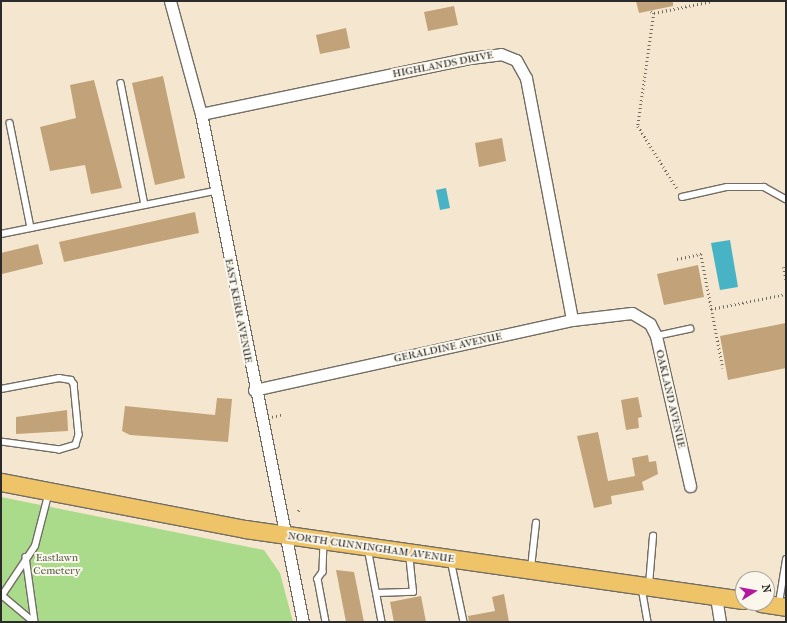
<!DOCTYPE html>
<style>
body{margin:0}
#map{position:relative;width:787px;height:623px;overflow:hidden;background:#f5e7cf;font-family:"IM FELL French Canon",serif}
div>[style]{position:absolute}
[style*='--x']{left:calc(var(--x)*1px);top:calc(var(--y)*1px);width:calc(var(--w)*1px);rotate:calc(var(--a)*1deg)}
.green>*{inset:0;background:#aadb8a}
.water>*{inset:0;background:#47b3c4}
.building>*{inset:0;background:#c2a278}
.path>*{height:2.5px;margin-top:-1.25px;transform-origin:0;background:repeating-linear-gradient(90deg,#726d64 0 1px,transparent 0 4px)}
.roads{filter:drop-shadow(1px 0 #726d64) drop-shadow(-1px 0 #726d64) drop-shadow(0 1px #726d64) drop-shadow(0 -1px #726d64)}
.service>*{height:5.5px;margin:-2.75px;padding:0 2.75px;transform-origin:2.75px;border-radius:2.75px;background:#fff}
.minor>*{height:11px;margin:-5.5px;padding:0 5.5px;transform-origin:5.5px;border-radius:5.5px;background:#fff}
.primary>*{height:17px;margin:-8.5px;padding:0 8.5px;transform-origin:8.5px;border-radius:8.5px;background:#efc469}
span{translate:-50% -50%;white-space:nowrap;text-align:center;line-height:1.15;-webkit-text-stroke:4px #fbf7ec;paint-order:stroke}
.street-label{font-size:11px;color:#2b2b2b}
.park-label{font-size:11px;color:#4b5743}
.frame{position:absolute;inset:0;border:2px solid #2b2b2b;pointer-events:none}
.north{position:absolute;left:735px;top:571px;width:40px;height:40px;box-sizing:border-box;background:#fbf7ec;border:1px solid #a8a59f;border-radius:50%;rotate:79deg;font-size:11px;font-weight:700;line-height:16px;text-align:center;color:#2b2b2b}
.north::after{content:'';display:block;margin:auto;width:14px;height:18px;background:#b5179e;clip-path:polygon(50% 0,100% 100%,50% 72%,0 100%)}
</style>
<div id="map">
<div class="green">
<div style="clip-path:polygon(1px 497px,264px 550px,280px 573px,293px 622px,1px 622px)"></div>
</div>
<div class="water">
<div style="clip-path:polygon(446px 188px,450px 208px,440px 210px,436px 190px)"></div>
<div style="clip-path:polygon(730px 240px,738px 287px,720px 290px,711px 243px)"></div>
</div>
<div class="building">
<div style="clip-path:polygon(636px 1px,673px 1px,673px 6px,639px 13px)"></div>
<div style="clip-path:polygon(454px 6px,458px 25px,428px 31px,424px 12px)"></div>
<div style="clip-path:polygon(346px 28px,350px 48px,320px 54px,316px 35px)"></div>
<div style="clip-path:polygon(163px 76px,185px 178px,155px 185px,132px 83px)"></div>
<div style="clip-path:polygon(94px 80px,122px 188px,91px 194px,85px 165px,50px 171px,40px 127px,76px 118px,70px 85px)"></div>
<div style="clip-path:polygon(502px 138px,506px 161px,479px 167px,475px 143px)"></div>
<div style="clip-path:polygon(195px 212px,199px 233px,64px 262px,59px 242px)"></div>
<div style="clip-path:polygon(38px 244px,43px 264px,2px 274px,1px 253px)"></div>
<div style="clip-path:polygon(698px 265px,704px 297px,664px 305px,657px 274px)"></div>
<div style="clip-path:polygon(786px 323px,786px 368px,728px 380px,720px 336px)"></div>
<div style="clip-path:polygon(638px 397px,642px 417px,638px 418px,639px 428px,626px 430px,621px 400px)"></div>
<div style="clip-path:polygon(217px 398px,232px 399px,228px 442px,130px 435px,122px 431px,125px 406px,215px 415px)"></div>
<div style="clip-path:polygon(67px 410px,68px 431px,16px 434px,16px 417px)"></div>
<div style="clip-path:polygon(598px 432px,608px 481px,635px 476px,632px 458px,648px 455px,649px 462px,656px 461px,658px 474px,642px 482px,644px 490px,611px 496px,612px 504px,594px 508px,577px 436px)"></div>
<div style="clip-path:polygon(336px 570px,354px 572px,364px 622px,346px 622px)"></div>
<div style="clip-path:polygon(504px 594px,509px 622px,469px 622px,468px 616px,495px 611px,492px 597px)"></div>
<div style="clip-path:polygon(421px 596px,426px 622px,394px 622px,390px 602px)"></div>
</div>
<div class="path">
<div style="--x:651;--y:11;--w:4;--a:34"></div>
<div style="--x:654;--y:13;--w:60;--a:-11.5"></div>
<div style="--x:654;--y:13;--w:114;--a:98.1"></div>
<div style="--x:638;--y:126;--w:75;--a:58"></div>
<div style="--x:677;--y:259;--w:25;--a:-12"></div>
<div style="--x:701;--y:254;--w:116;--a:79.1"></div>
<div style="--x:784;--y:267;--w:13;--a:81"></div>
<div style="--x:711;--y:309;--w:76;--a:-11.3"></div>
<div style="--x:272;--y:417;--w:11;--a:-15"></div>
<div style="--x:298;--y:511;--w:4;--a:-56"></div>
</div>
<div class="roads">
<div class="service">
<div style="--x:121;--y:83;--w:124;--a:78.9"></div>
<div style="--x:10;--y:123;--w:107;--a:78.7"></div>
<div style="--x:682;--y:197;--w:46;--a:-12.5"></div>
<div style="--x:727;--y:187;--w:37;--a:0"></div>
<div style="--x:764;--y:187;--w:25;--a:29"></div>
<div style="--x:1;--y:234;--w:217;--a:-11.4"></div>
<div style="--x:656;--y:336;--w:35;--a:-12"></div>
<div style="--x:1;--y:389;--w:59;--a:-10.7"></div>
<div style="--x:59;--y:378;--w:12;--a:9"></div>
<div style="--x:71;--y:380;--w:5;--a:53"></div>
<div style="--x:74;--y:384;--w:51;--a:84.4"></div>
<div style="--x:79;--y:435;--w:10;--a:107"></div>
<div style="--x:76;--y:445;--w:17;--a:163"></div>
<div style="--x:60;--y:450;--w:60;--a:-172.3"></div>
<div style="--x:324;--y:542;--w:30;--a:92"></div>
<div style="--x:323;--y:572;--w:9;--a:126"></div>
<div style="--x:318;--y:579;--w:44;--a:79.5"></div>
<div style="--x:368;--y:548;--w:75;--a:79.3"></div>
<div style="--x:26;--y:557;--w:66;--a:82.1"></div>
<div style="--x:451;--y:560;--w:63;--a:78.2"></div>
<div style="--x:531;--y:568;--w:45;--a:-83.7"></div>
<div style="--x:649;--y:585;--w:49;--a:-85.3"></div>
<div style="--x:642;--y:588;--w:35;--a:80"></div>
<div style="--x:377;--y:593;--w:36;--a:-2"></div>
<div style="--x:413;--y:592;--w:38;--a:-96"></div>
<div style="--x:3;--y:596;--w:40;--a:40"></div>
<div style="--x:1;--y:597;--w:61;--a:-56.3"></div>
<div style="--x:35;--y:546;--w:56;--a:-75.5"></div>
<div style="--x:779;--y:603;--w:44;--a:-80.8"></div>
</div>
<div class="minor">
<div style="--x:170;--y:1;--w:117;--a:74.7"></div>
<div style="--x:201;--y:114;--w:518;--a:78.65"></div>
<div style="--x:201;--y:114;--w:275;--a:-11.8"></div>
<div style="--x:470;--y:58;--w:31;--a:-7"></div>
<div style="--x:501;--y:54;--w:16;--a:22"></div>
<div style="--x:516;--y:60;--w:21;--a:61"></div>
<div style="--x:526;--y:78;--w:246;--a:79.2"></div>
<div style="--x:254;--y:390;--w:326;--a:-12.4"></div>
<div style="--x:572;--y:320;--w:60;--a:-6.7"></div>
<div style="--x:632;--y:313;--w:21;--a:31"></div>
<div style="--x:650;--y:324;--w:13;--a:63"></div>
<div style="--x:656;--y:336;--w:154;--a:77.2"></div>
<div style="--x:716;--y:597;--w:25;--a:81"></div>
</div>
<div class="primary">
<div style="--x:1;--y:482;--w:248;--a:10.9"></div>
<div style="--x:245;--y:529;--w:503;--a:8.11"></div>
<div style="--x:761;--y:603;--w:25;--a:9"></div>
</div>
</div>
<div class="street-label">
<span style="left:443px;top:65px;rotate:-11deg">HIGHLANDS DRIVE</span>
<span style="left:238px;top:311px;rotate:79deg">EAST KERR AVENUE</span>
<span style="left:448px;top:348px;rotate:-12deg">GERALDINE AVENUE</span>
<span style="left:670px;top:399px;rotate:77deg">OAKLAND AVENUE</span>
<span style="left:371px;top:548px;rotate:8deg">NORTH CUNNINGHAM AVENUE</span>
</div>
<div class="park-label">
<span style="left:57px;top:565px">Eastlawn<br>Cemetery</span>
</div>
<div class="frame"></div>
<div class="north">N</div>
</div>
